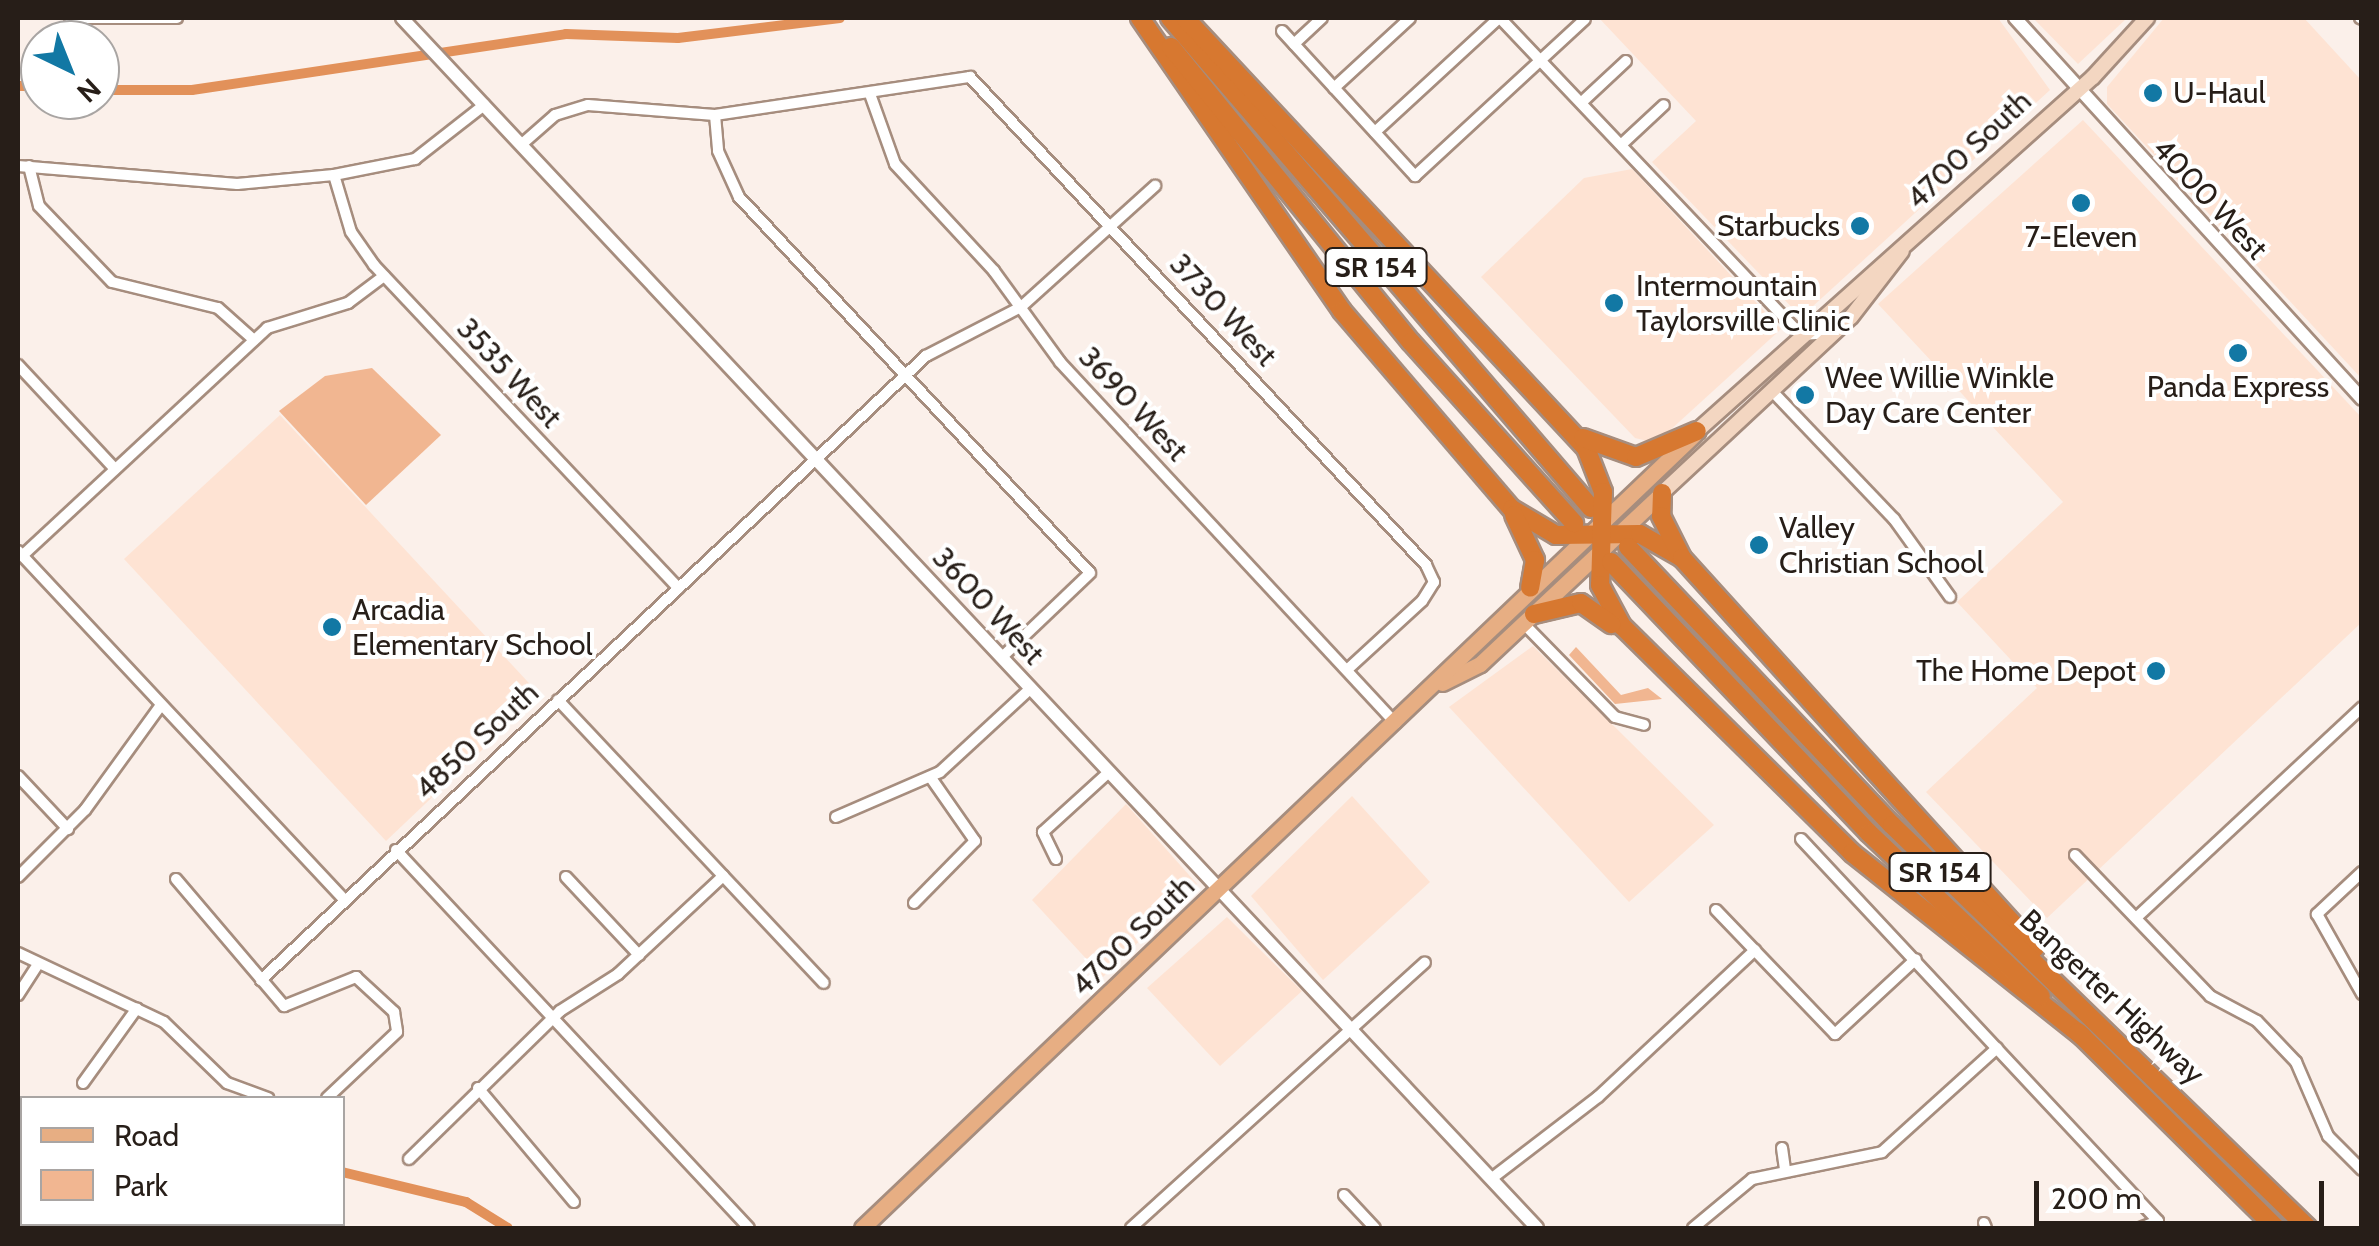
<!DOCTYPE html>
<style>
body{margin:0}
#map{position:relative;width:2379px;height:1246px;overflow:hidden;background:#fbf0ea;font-family:Cabin,sans-serif}
div>[style]{position:absolute}
[style*='--x']{left:calc(var(--x)*1px);top:calc(var(--y)*1px);width:calc(var(--w)*1px);rotate:calc(var(--a)*1deg)}
.built>*{inset:0;background:#fee3d3}
.green>*{inset:0;background:#f1b691}
.canal>*{height:10px;margin:-5px;padding:0 5px;transform-origin:5px;border-radius:5px;background:#e2915a}
.roads{filter:drop-shadow(2px 0 #a68d7e) drop-shadow(-2px 0 #a68d7e) drop-shadow(0 2px #a68d7e) drop-shadow(0 -2px #a68d7e)}
.minor>*{height:10px;margin:-5px;padding:0 5px;transform-origin:5px;border-radius:5px;background:#fff}
.tertiary>*{height:12px;margin:-6px;padding:0 6px;transform-origin:6px;border-radius:6px;background:#fff}
.secondary>*{height:14px;margin:-7px;padding:0 7px;transform-origin:7px;border-radius:7px;background:#f3d6c1}
.primary>*{height:15px;margin:-7.5px;padding:0 7.5px;transform-origin:7.5px;border-radius:7.5px;background:#e7ae83}
.motorway>*{height:18px;margin:-9px;padding:0 9px;transform-origin:9px;border-radius:9px;background:#d77830}
.dots>*{width:28px;height:28px;translate:-50% -50%;box-sizing:border-box;border:5px solid #fff;border-radius:50%}
span{translate:-50% -50%;white-space:nowrap;text-align:center;line-height:1.15;-webkit-text-stroke:8px #fff;paint-order:stroke}
.shield-label span{padding:2px 8px;background:#fff;border:2px solid;border-radius:8px;-webkit-text-stroke-width:0}
.shield-label{font-size:28px;color:#271e18;font-weight:700}
.poi-label{font-size:30px;color:#271e18}
.left{translate:0 -50%;text-align:left}
.right{translate:-100% -50%;text-align:right}
.street-label{font-size:30px;color:#271e18}
.frame{position:absolute;inset:0;border:20px solid #271e18;pointer-events:none}
.legend{position:absolute;left:20px;top:1096px;width:325px;height:130px;box-sizing:border-box;background:#fff;border:2px solid #a9a5a3;margin:0;padding:12px 18px;list-style:none;font-size:30px;color:#271e18}
.legend li{display:flex;align-items:center;gap:20px;height:50px}
.legend b{width:50px;border:2px solid #a9a5a3}
.north{position:absolute;left:20px;top:20px;width:100px;height:100px;box-sizing:border-box;background:#fff;border:2px solid #a9a5a3;border-radius:50%;rotate:137deg;font-size:28px;font-weight:700;line-height:40px;text-align:center;color:#271e18}
.north::after{content:'';display:block;margin:auto;width:35px;height:45px;background:#1278a4;clip-path:polygon(50% 0,100% 100%,50% 72%,0 100%)}
.scale{position:absolute;left:2034px;top:1181px;width:290px;height:45px;box-sizing:border-box;border:5px solid #271e18;border-top:0;padding-left:12px;font-size:30px;line-height:35px;white-space:nowrap;color:#271e18;-webkit-text-stroke:8px #fff;paint-order:stroke}
</style>
<div id="map">
<div class="built">
<div style="clip-path:polygon(1599px 18px,1998px 18px,2050px 90px,1801px 317px,1652px 162px,1696px 121px)"></div>
<div style="clip-path:polygon(2033px 18px,2127px 18px,2078px 64px)"></div>
<div style="clip-path:polygon(2164px 18px,2304px 18px,2361px 80px,2361px 378px,2107px 104px,2107px 87px)"></div>
<div style="clip-path:polygon(2083px 120px,2361px 417px,2361px 623px,2047px 918px,1926px 792px,2037px 688px,1957px 602px,2063px 502px,1878px 304px)"></div>
<div style="clip-path:polygon(1632px 169px,1781px 329px,1656px 443px,1635px 438px,1481px 277px,1584px 178px)"></div>
<div style="clip-path:polygon(280px 415px,540px 695px,386px 841px,124px 559px)"></div>
<div style="clip-path:polygon(1533px 646px,1714px 825px,1629px 902px,1449px 707px)"></div>
<div style="clip-path:polygon(1352px 796px,1430px 882px,1323px 980px,1251px 896px)"></div>
<div style="clip-path:polygon(1126px 804px,1197px 884px,1103px 977px,1032px 900px)"></div>
<div style="clip-path:polygon(1227px 917px,1302px 991px,1220px 1066px,1147px 988px)"></div>
</div>
<div class="green">
<div style="clip-path:polygon(372px 368px,441px 435px,366px 505px,279px 411px,325px 376px)"></div>
<div style="clip-path:polygon(1576px 647px,1621px 695px,1648px 688px,1662px 699px,1615px 704px,1569px 655px)"></div>
</div>
<div class="canal">
<div style="--x:18;--y:86;--w:22;--a:0"></div>
<div style="--x:100;--y:90;--w:92;--a:0"></div>
<div style="--x:192;--y:90;--w:378;--a:-8.5"></div>
<div style="--x:566;--y:34;--w:112;--a:2"></div>
<div style="--x:678;--y:38;--w:163;--a:-7"></div>
<div style="--x:18;--y:1152;--w:4;--a:0"></div>
<div style="--x:342;--y:1172;--w:128;--a:13.6"></div>
<div style="--x:466;--y:1202;--w:49;--a:31.8"></div>
</div>
<div class="roads">
<div class="minor">
<div style="--x:70;--y:18;--w:107;--a:0"></div>
<div style="--x:1500;--y:18;--w:437;--a:46.5"></div>
<div style="--x:1801;--y:335;--w:30;--a:-4"></div>
<div style="--x:2360;--y:18;--w:2;--a:27"></div>
<div style="--x:1282;--y:31;--w:197;--a:47.5"></div>
<div style="--x:1415;--y:176;--w:231;--a:-42.7"></div>
<div style="--x:1294;--y:44;--w:38;--a:-43"></div>
<div style="--x:1334;--y:88;--w:103;--a:-42.6"></div>
<div style="--x:870;--y:94;--w:74;--a:70.3"></div>
<div style="--x:895;--y:164;--w:146;--a:47.2"></div>
<div style="--x:994;--y:271;--w:112;--a:54"></div>
<div style="--x:1060;--y:362;--w:493;--a:47.1"></div>
<div style="--x:1582;--y:102;--w:60;--a:-43"></div>
<div style="--x:715;--y:115;--w:36;--a:85"></div>
<div style="--x:718;--y:151;--w:51;--a:65.5"></div>
<div style="--x:739;--y:197;--w:514;--a:46.97"></div>
<div style="--x:1090;--y:573;--w:122;--a:136.3"></div>
<div style="--x:1375;--y:132;--w:168;--a:-42.6"></div>
<div style="--x:522;--y:144;--w:44;--a:-41.3"></div>
<div style="--x:555;--y:115;--w:34;--a:-17"></div>
<div style="--x:588;--y:105;--w:127;--a:4.5"></div>
<div style="--x:715;--y:115;--w:258;--a:-8.5"></div>
<div style="--x:970;--y:77;--w:668;--a:46.94"></div>
<div style="--x:1426;--y:565;--w:19;--a:65"></div>
<div style="--x:1434;--y:582;--w:22;--a:122"></div>
<div style="--x:1422;--y:601;--w:100;--a:137.4"></div>
<div style="--x:1622;--y:144;--w:57;--a:-42.9"></div>
<div style="--x:18;--y:166;--w:220;--a:4.7"></div>
<div style="--x:237;--y:184;--w:97;--a:-5.3"></div>
<div style="--x:334;--y:175;--w:83;--a:-11.2"></div>
<div style="--x:415;--y:159;--w:88;--a:-38"></div>
<div style="--x:29;--y:166;--w:41;--a:76"></div>
<div style="--x:39;--y:206;--w:105;--a:46.2"></div>
<div style="--x:112;--y:282;--w:109;--a:13.8"></div>
<div style="--x:218;--y:308;--w:48;--a:41.6"></div>
<div style="--x:334;--y:175;--w:59;--a:73.4"></div>
<div style="--x:351;--y:232;--w:40;--a:55.1"></div>
<div style="--x:374;--y:265;--w:444;--a:46.7"></div>
<div style="--x:18;--y:365;--w:142;--a:47"></div>
<div style="--x:1772;--y:391;--w:177;--a:46.4"></div>
<div style="--x:1894;--y:519;--w:96;--a:54.3"></div>
<div style="--x:18;--y:551;--w:479;--a:46.9"></div>
<div style="--x:22;--y:556;--w:335;--a:-42.9"></div>
<div style="--x:267;--y:328;--w:85;--a:-17.2"></div>
<div style="--x:348;--y:303;--w:45;--a:-36.9"></div>
<div style="--x:1524;--y:624;--w:130;--a:45.6"></div>
<div style="--x:1615;--y:717;--w:30;--a:15"></div>
<div style="--x:558;--y:700;--w:388;--a:46.8"></div>
<div style="--x:18;--y:776;--w:73;--a:46.7"></div>
<div style="--x:836;--y:817;--w:113;--a:-23.4"></div>
<div style="--x:940;--y:772;--w:124;--a:-42.7"></div>
<div style="--x:1801;--y:839;--w:523;--a:46.94"></div>
<div style="--x:2158;--y:1221;--w:19;--a:159"></div>
<div style="--x:396;--y:850;--w:517;--a:46.96"></div>
<div style="--x:2075;--y:855;--w:195;--a:46.2"></div>
<div style="--x:2210;--y:996;--w:53;--a:28"></div>
<div style="--x:2257;--y:1021;--w:57;--a:46.4"></div>
<div style="--x:2296;--y:1062;--w:81;--a:66.6"></div>
<div style="--x:2328;--y:1136;--w:48;--a:45"></div>
<div style="--x:1056;--y:859;--w:30;--a:-116"></div>
<div style="--x:1043;--y:832;--w:89;--a:-42.3"></div>
<div style="--x:2362;--y:872;--w:62;--a:137"></div>
<div style="--x:2317;--y:914;--w:92;--a:60.6"></div>
<div style="--x:18;--y:877;--w:95;--a:-45"></div>
<div style="--x:85;--y:810;--w:130;--a:-54.1"></div>
<div style="--x:566;--y:877;--w:107;--a:46.9"></div>
<div style="--x:176;--y:879;--w:167;--a:49.6"></div>
<div style="--x:284;--y:1006;--w:78;--a:-21.9"></div>
<div style="--x:356;--y:977;--w:52;--a:42.6"></div>
<div style="--x:394;--y:1012;--w:20;--a:81"></div>
<div style="--x:397;--y:1032;--w:96;--a:136.7"></div>
<div style="--x:914;--y:903;--w:87;--a:-45.5"></div>
<div style="--x:975;--y:841;--w:77;--a:-124.9"></div>
<div style="--x:1716;--y:910;--w:172;--a:46.2"></div>
<div style="--x:1835;--y:1034;--w:110;--a:-42.8"></div>
<div style="--x:2136;--y:918;--w:309;--a:-43"></div>
<div style="--x:18;--y:953;--w:161;--a:25.3"></div>
<div style="--x:164;--y:1022;--w:88;--a:44.1"></div>
<div style="--x:227;--y:1083;--w:44;--a:20.1"></div>
<div style="--x:261;--y:980;--w:912;--a:-43.18"></div>
<div style="--x:926;--y:356;--w:107;--a:-27.3"></div>
<div style="--x:1021;--y:307;--w:181;--a:-42.1"></div>
<div style="--x:18;--y:995;--w:35;--a:-57"></div>
<div style="--x:83;--y:1083;--w:92;--a:-54.2"></div>
<div style="--x:478;--y:1088;--w:149;--a:49.9"></div>
<div style="--x:1782;--y:1148;--w:22;--a:82"></div>
<div style="--x:409;--y:1159;--w:211;--a:-44.4"></div>
<div style="--x:560;--y:1011;--w:69;--a:-32.5"></div>
<div style="--x:618;--y:974;--w:144;--a:-43"></div>
<div style="--x:1491;--y:1179;--w:135;--a:-37.5"></div>
<div style="--x:1598;--y:1097;--w:215;--a:-43.1"></div>
<div style="--x:1344;--y:1195;--w:45;--a:46.8"></div>
<div style="--x:1984;--y:1223;--w:5;--a:68"></div>
<div style="--x:132;--y:1228;--w:6;--a:-39"></div>
<div style="--x:1131;--y:1228;--w:396;--a:-42.1"></div>
<div style="--x:1693;--y:1228;--w:77;--a:-39.7"></div>
<div style="--x:1752;--y:1179;--w:133;--a:-11.7"></div>
<div style="--x:1882;--y:1152;--w:155;--a:-42.1"></div>
</div>
<div class="tertiary">
<div style="--x:402;--y:18;--w:1659;--a:46.83"></div>
<div style="--x:2015;--y:18;--w:515;--a:47.67"></div>
</div>
<div class="secondary">
<div style="--x:1697;--y:431;--w:531;--a:-41.79"></div>
<div style="--x:2093;--y:77;--w:80;--a:-47.5"></div>
<div style="--x:1662;--y:493;--w:258;--a:-43"></div>
<div style="--x:1851;--y:317;--w:83;--a:-52.3"></div>
</div>
<div class="primary">
<div style="--x:1442;--y:683;--w:42;--a:-26.6"></div>
<div style="--x:1480;--y:664;--w:250;--a:-43.2"></div>
<div style="--x:862;--y:1228;--w:1149;--a:-43.63"></div>
</div>
<div class="motorway">
<div style="--x:1140;--y:18;--w:356;--a:55.4"></div>
<div style="--x:1342;--y:311;--w:261;--a:49.4"></div>
<div style="--x:1512;--y:509;--w:51;--a:30.6"></div>
<div style="--x:1556;--y:535;--w:84;--a:-0.7"></div>
<div style="--x:1640;--y:534;--w:48;--a:29.7"></div>
<div style="--x:1170;--y:18;--w:646;--a:49.33"></div>
<div style="--x:1185;--y:18;--w:588;--a:47"></div>
<div style="--x:1586;--y:448;--w:47;--a:68.9"></div>
<div style="--x:1603;--y:492;--w:93;--a:91.8"></div>
<div style="--x:1600;--y:585;--w:47;--a:61.8"></div>
<div style="--x:1622;--y:626;--w:323;--a:44.6"></div>
<div style="--x:1852;--y:853;--w:295;--a:38.5"></div>
<div style="--x:1171;--y:47;--w:380;--a:50.9"></div>
<div style="--x:1411;--y:342;--w:244;--a:48"></div>
<div style="--x:1583;--y:438;--w:56;--a:19.7"></div>
<div style="--x:1636;--y:457;--w:66;--a:-23.1"></div>
<div style="--x:1662;--y:493;--w:23;--a:92"></div>
<div style="--x:1661;--y:516;--w:47;--a:63.4"></div>
<div style="--x:1682;--y:558;--w:526;--a:47.85"></div>
<div style="--x:1514;--y:515;--w:50;--a:65"></div>
<div style="--x:1535;--y:560;--w:28;--a:100"></div>
<div style="--x:1628;--y:547;--w:383;--a:46.5"></div>
<div style="--x:1892;--y:825;--w:579;--a:44.09"></div>
<div style="--x:1611;--y:562;--w:374;--a:46.4"></div>
<div style="--x:1869;--y:833;--w:237;--a:43.5"></div>
<div style="--x:1534;--y:614;--w:48;--a:-13.2"></div>
<div style="--x:1581;--y:603;--w:37;--a:35"></div>
<div style="--x:2078;--y:1032;--w:279;--a:44.7"></div>
</div>
</div>
<div class="dots">
<div style="left:2153px;top:93px;background:#1278a4"></div>
<div style="left:2081px;top:203px;background:#1278a4"></div>
<div style="left:1860px;top:226px;background:#1278a4"></div>
<div style="left:1614px;top:303px;background:#1278a4"></div>
<div style="left:2238px;top:353px;background:#1278a4"></div>
<div style="left:1805px;top:395px;background:#1278a4"></div>
<div style="left:1759px;top:545px;background:#1278a4"></div>
<div style="left:332px;top:627px;background:#1278a4"></div>
<div style="left:2156px;top:671px;background:#1278a4"></div>
</div>
<div class="shield-label">
<span style="left:1376px;top:267px">SR 154</span>
<span style="left:1940px;top:872px">SR 154</span>
</div>
<div class="poi-label">
<span class="left" style="left:2173px;top:93px">U-Haul</span>
<span class="right" style="left:1840px;top:226px">Starbucks</span>
<span style="left:2081px;top:237px">7-Eleven</span>
<span class="left" style="left:1636px;top:303px">Intermountain<br>Taylorsville Clinic</span>
<span class="left" style="left:1825px;top:395px">Wee Willie Winkle<br>Day Care Center</span>
<span style="left:2238px;top:387px">Panda Express</span>
<span class="left" style="left:1779px;top:545px">Valley<br>Christian School</span>
<span class="left" style="left:352px;top:627px">Arcadia<br>Elementary School</span>
<span class="right" style="left:2136px;top:671px">The Home Depot</span>
</div>
<div class="street-label">
<span style="left:1969px;top:150px;rotate:-43deg">4700 South</span>
<span style="left:2210px;top:199px;rotate:47deg">4000 West</span>
<span style="left:1223px;top:310px;rotate:47deg">3730 West</span>
<span style="left:509px;top:373px;rotate:47deg">3535 West</span>
<span style="left:1133px;top:404px;rotate:47deg">3690 West</span>
<span style="left:988px;top:606px;rotate:47deg">3600 West</span>
<span style="left:477px;top:741px;rotate:-43deg">4850 South</span>
<span style="left:1133px;top:936px;rotate:-44deg">4700 South</span>
<span style="left:2112px;top:997px;rotate:43deg">Bangerter Highway</span>
</div>
<div class="frame"></div>
<ul class="legend">
<li><b style="height:12px;background:#e7ae83"></b>Road</li>
<li><b style="height:28px;background:#f1b691"></b>Park</li>
</ul>
<div class="north">N</div>
<div class="scale">200 m</div>
</div>
